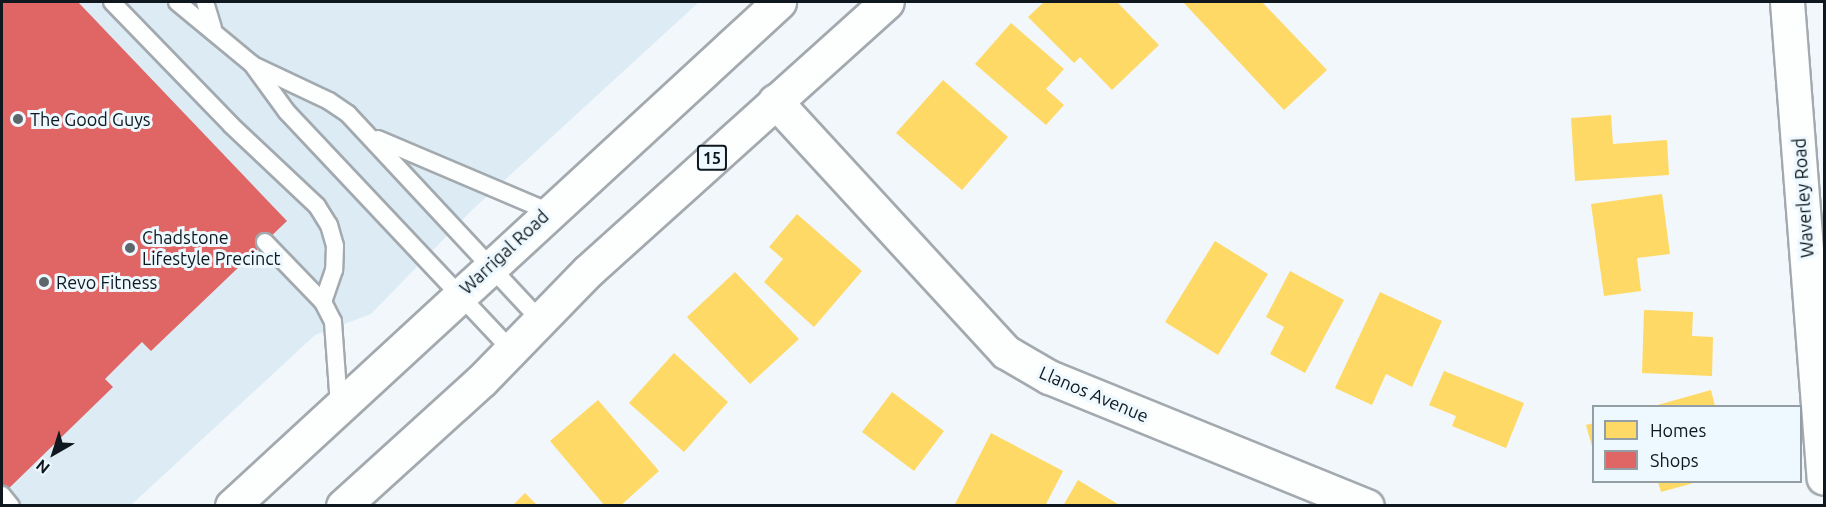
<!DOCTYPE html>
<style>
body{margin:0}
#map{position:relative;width:1826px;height:507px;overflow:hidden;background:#f1f7fb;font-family:Ubuntu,sans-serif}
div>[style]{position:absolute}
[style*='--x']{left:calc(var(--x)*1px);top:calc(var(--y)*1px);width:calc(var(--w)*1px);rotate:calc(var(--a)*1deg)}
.built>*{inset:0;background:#dcebf4}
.homes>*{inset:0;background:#ffd966}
.shops>*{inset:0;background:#e06666}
.roads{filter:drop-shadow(2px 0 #a3aaaf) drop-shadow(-2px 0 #a3aaaf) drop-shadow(0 2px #a3aaaf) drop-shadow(0 -2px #a3aaaf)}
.service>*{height:16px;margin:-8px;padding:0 8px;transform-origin:8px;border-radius:8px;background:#fdfefe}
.minor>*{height:33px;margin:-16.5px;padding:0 16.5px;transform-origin:16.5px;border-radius:16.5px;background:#fdfefe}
.primary>*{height:33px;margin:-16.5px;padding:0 16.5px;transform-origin:16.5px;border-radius:16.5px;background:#fdfefe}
.trunk>*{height:33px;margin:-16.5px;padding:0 16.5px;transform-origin:16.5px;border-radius:16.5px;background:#fdfefe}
.dots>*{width:16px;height:16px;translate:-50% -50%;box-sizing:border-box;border:3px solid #edf8ff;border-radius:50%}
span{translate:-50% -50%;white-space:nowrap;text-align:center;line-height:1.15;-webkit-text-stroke:6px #edf8ff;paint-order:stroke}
.shield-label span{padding:2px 4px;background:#edf8ff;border:2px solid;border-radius:4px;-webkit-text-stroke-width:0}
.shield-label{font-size:16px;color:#0e181e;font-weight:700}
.poi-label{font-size:18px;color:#0e181e}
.left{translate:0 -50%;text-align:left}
.street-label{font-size:18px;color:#0e181e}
.frame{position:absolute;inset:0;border:3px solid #0e181e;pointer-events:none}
.legend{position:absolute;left:1592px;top:405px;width:210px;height:78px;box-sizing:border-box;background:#edf8ff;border:2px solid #949ea5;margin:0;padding:8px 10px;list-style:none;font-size:18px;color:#0e181e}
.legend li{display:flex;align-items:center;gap:12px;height:30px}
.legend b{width:30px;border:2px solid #949ea5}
.north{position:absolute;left:24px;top:423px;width:60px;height:60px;-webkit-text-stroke:4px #edf8ff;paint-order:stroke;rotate:219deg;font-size:16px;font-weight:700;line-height:24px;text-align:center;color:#0e181e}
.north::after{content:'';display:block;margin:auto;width:21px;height:27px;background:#0e181e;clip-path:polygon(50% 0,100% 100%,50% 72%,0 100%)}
</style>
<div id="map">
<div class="built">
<div style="clip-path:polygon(2px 2px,699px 2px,471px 211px,371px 314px,315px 335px,130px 506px,2px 505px)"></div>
</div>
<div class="homes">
<div style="clip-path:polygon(1044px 2px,1117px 2px,1159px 45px,1112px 90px,1080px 57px,1074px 63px,1028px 17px)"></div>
<div style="clip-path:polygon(1183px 2px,1262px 2px,1327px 70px,1284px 110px)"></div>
<div style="clip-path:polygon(1011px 23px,1064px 69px,1046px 89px,1064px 105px,1046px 125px,975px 64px)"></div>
<div style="clip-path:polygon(943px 80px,1008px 137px,962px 190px,896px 133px)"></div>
<div style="clip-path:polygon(1611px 115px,1613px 144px,1667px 140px,1669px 175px,1575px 181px,1571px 118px)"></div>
<div style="clip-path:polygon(1662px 194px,1670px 254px,1637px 258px,1641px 291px,1604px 296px,1591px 204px)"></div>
<div style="clip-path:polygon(797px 214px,862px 271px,814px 327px,764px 282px,783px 259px,769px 247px)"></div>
<div style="clip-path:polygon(1215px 241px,1268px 274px,1218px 355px,1165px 322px)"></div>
<div style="clip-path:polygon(1290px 271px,1344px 300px,1305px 373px,1270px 354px,1284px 327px,1266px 317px)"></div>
<div style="clip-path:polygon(735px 272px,799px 339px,750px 384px,687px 317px)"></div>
<div style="clip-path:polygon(1380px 292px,1442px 321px,1412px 387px,1386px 374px,1372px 405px,1335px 388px)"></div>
<div style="clip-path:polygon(1644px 310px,1693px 312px,1692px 336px,1713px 337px,1712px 376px,1642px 373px)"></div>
<div style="clip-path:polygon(674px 353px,728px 402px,684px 452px,629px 403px)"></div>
<div style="clip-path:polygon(1444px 371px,1524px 403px,1506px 448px,1452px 426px,1456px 416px,1429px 405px)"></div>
<div style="clip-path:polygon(1711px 390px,1715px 406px,1654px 406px)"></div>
<div style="clip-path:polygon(892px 392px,944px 431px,914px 471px,862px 432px)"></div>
<div style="clip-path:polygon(598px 400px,659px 471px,620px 506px,605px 506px,550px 441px)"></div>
<div style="clip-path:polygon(1594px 423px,1594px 450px,1593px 450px,1586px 425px)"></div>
<div style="clip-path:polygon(991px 433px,1063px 471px,1045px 506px,954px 506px)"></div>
<div style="clip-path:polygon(1078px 480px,1121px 506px,1063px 506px)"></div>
<div style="clip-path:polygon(1658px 482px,1697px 482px,1661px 492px)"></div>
<div style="clip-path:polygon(525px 493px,538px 506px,512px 506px)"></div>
</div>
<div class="shops">
<div style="clip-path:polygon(2px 2px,78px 2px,287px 221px,151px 351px,142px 342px,105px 379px,113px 387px,2px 495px)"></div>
</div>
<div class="roads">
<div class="service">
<div style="--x:112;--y:2;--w:171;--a:45.9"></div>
<div style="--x:231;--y:125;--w:118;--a:43.3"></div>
<div style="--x:317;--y:206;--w:22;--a:58"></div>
<div style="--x:329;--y:225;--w:22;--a:74"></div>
<div style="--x:335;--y:246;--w:24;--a:92"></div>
<div style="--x:334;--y:270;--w:34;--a:109"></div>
<div style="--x:177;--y:2;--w:97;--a:39.6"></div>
<div style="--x:252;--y:64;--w:59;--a:53.9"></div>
<div style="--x:287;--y:112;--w:327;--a:46.7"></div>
<div style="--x:205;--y:2;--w:27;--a:73"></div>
<div style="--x:255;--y:66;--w:82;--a:25.3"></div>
<div style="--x:329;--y:101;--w:23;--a:34"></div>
<div style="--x:348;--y:114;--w:282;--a:47"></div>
<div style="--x:378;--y:139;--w:185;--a:23"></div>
<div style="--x:265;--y:242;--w:83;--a:46"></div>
<div style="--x:323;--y:302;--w:22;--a:63"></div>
<div style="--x:333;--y:322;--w:84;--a:85.9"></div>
<div style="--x:2;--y:495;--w:14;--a:51"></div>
</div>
<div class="minor">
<div style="--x:775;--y:101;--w:341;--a:47.4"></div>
<div style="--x:1006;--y:352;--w:50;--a:30.2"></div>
<div style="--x:1049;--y:377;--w:343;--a:22.1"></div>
</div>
<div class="primary">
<div style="--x:1787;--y:2;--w:477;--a:85.6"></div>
</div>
<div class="trunk">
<div style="--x:232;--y:506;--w:744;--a:-42.66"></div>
<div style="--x:343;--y:506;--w:186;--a:-42.2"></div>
<div style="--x:481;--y:381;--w:153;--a:-45.8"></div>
<div style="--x:588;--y:271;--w:402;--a:-42"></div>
</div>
</div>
<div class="dots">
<div style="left:18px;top:119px;background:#5d666b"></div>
<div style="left:130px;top:248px;background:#5d666b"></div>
<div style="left:44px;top:282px;background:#5d666b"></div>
</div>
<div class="shield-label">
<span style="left:712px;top:158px">15</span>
</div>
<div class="poi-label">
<span class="left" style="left:30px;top:119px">The Good Guys</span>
<span class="left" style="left:142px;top:248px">Chadstone<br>Lifestyle Precinct</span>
<span class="left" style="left:56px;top:282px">Revo Fitness</span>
</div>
<div class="street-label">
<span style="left:1803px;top:198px;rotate:-94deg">Waverley Road</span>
<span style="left:504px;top:252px;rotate:-43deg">Warrigal Road</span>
<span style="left:1094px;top:394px;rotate:23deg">Llanos Avenue</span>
</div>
<div class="frame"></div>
<ul class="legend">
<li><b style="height:16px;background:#ffd966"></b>Homes</li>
<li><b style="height:16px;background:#e06666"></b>Shops</li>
</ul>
<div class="north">N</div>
</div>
